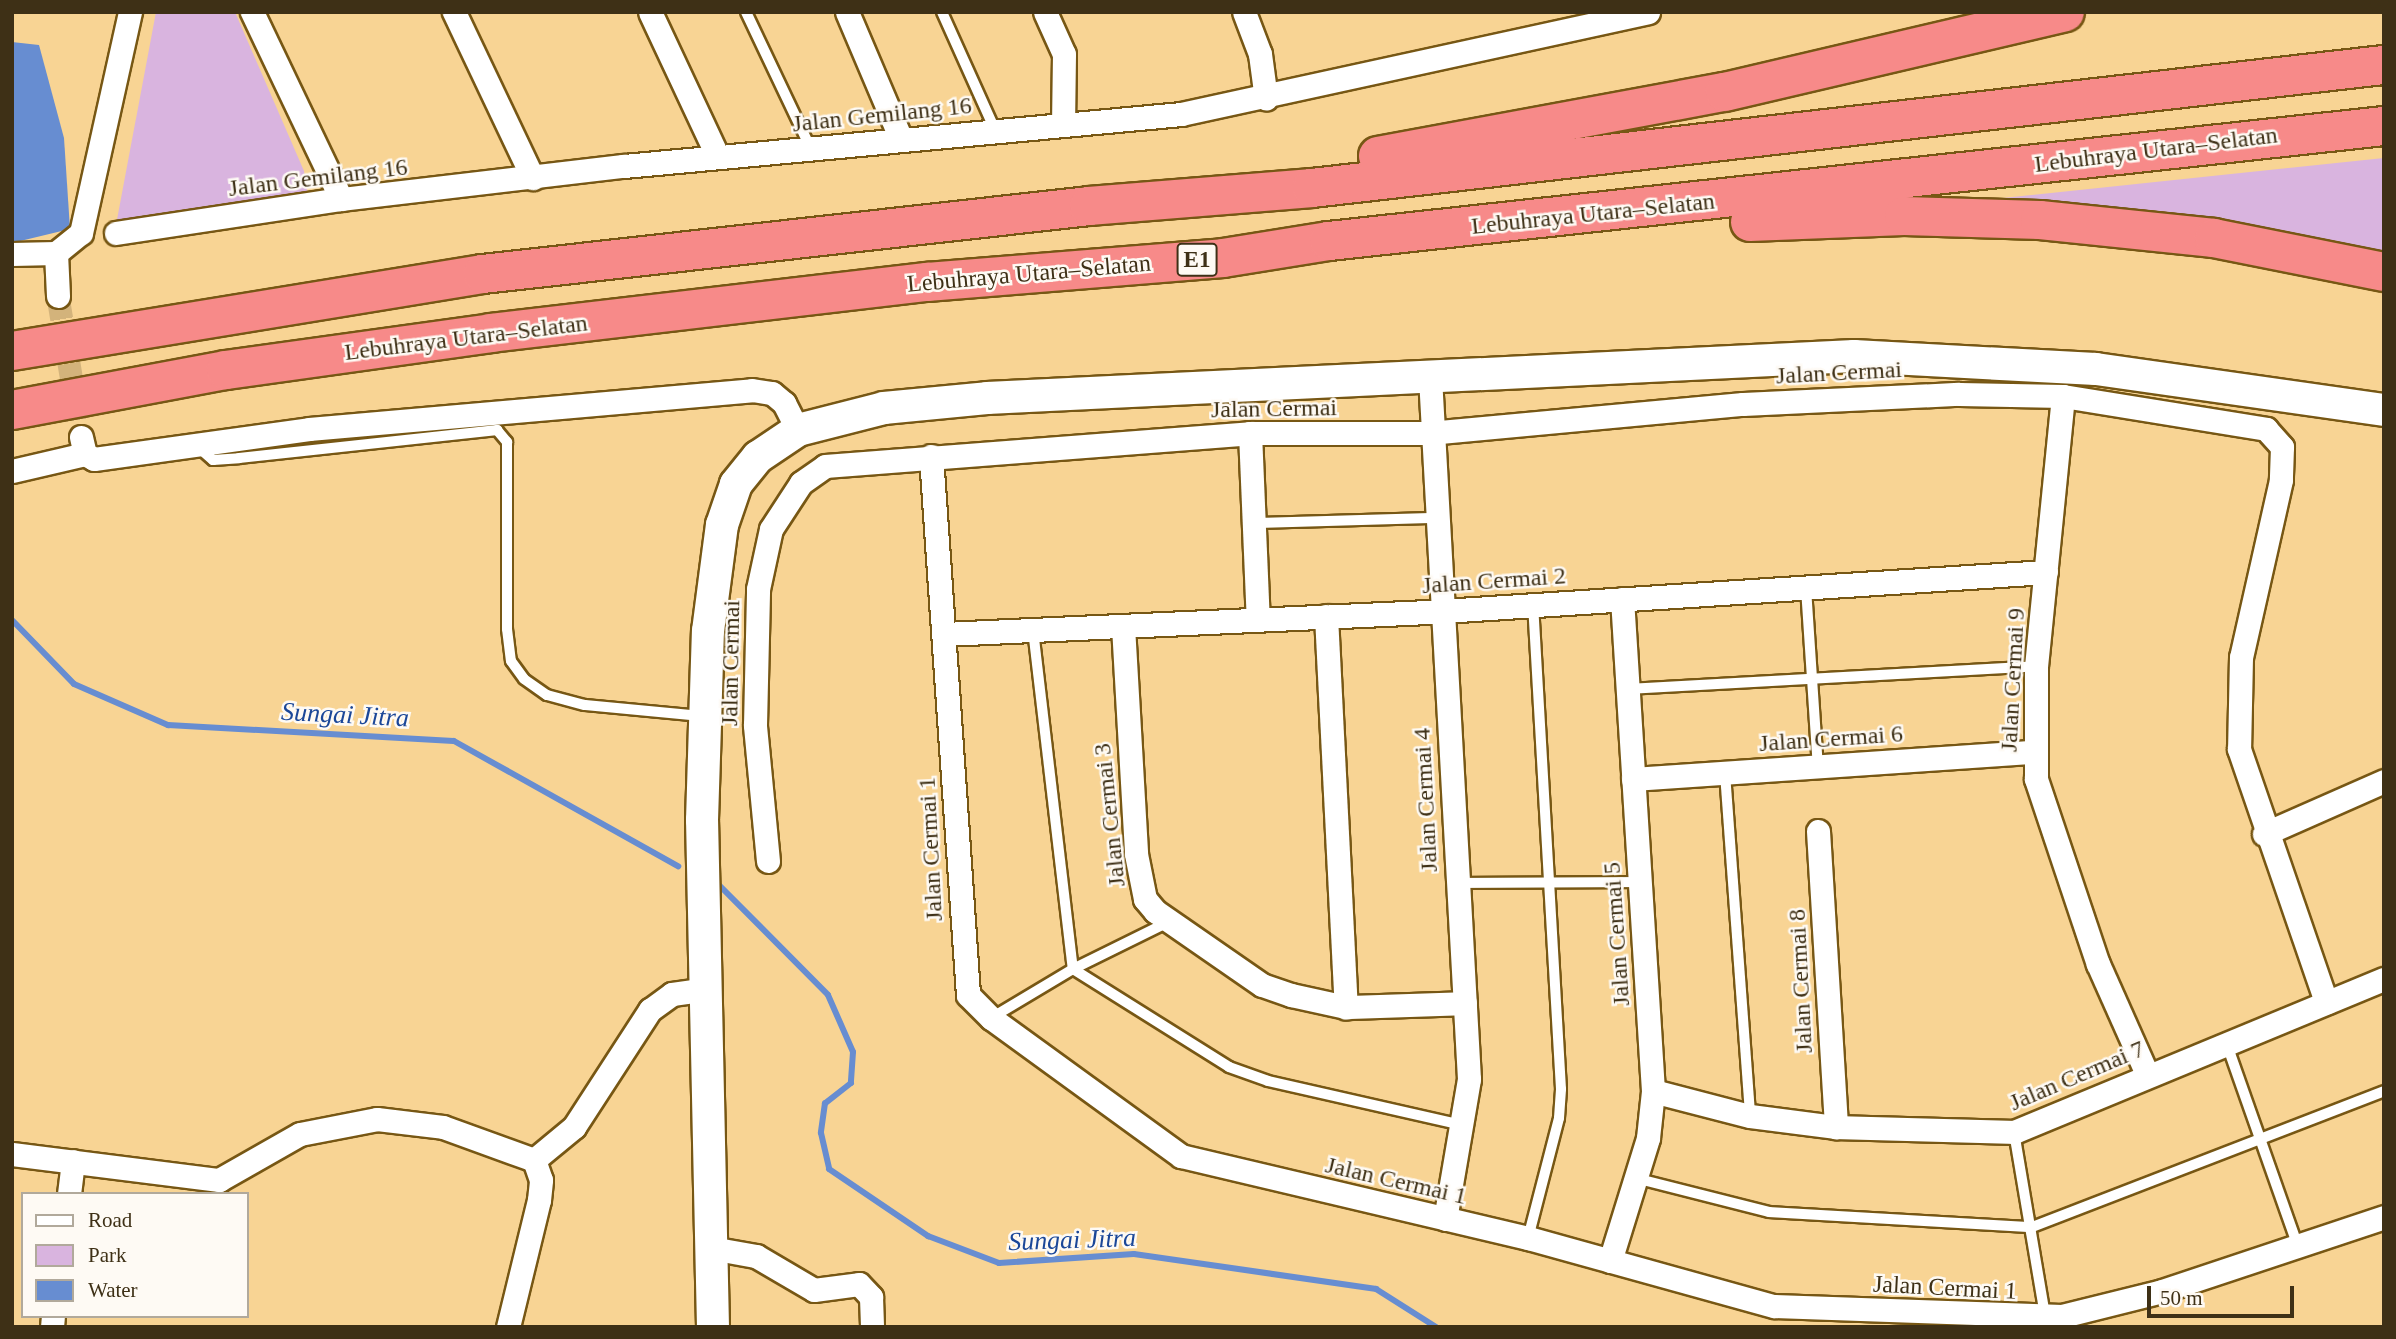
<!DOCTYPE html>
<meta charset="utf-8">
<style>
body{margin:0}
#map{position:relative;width:2396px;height:1339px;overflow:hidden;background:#f8d494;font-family:"Times New Roman",serif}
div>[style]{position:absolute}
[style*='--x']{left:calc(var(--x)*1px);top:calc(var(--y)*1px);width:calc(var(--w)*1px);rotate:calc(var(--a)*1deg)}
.green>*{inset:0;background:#d9b4df}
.water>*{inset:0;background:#678dd1}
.stream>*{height:6px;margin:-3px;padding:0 3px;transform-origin:3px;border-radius:3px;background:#678dd1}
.street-tunnel>*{height:23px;margin-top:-11.5px;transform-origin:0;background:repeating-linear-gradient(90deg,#d3b37b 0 23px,transparent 0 34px)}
.roads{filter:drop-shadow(2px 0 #775714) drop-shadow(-2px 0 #775714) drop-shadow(0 2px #775714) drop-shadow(0 -2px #775714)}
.lane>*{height:10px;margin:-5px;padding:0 5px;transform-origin:5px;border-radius:5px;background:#fff}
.street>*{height:23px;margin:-11.5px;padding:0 11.5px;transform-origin:11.5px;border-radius:11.5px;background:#fff}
.secondary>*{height:32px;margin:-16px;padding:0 16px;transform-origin:16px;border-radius:16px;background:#fff}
.highway>*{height:38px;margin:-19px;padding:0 19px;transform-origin:19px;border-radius:19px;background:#f78a89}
span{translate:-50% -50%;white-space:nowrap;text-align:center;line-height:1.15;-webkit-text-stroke:5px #fefaf4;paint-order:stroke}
.shield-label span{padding:2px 5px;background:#fefaf4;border:2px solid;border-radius:5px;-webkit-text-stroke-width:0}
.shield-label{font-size:23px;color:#3e3016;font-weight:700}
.street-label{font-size:24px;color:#3e3016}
.water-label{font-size:26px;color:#1b4798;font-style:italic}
.frame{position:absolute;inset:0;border:14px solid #3e3016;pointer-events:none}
.legend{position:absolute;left:21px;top:1192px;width:228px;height:126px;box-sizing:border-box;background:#fefaf4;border:2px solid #b1a99b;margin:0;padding:9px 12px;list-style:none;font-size:21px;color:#3e3016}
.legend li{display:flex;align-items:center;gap:14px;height:35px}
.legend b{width:35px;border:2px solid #b1a99b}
.scale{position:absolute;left:2147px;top:1286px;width:147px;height:32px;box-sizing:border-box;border:4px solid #3e3016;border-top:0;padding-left:9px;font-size:21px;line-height:24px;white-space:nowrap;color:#3e3016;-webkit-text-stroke:5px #fefaf4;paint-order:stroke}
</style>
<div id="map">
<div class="green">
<div style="clip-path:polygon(156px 12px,235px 12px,304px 171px,308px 196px,116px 225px)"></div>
<div style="clip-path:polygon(2384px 158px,2384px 269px,1898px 209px)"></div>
</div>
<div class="water">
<div style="clip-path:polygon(12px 42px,39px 45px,64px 138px,70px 229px,12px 243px)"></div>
</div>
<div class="stream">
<div style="--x:12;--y:620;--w:89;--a:45.9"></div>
<div style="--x:74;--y:684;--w:103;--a:23.6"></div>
<div style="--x:168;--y:725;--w:286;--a:3.2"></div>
<div style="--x:454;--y:741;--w:257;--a:29.2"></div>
<div style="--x:713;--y:879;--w:163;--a:45.2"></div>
<div style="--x:828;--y:995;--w:62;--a:66.3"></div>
<div style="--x:853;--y:1052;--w:31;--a:94"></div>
<div style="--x:851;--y:1083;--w:33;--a:142"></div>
<div style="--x:825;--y:1103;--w:30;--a:98"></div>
<div style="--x:821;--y:1133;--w:37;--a:77"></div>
<div style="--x:829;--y:1169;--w:120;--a:34.1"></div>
<div style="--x:928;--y:1236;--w:76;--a:20.8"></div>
<div style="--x:999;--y:1263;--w:135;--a:-3.8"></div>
<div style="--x:1134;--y:1254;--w:245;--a:8.2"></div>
<div style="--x:1376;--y:1289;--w:71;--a:32.3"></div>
</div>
<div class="street-tunnel">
<div style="--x:58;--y:296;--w:143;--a:80.7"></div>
</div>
<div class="roads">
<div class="lane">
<div style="--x:746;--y:12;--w:152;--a:64.6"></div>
<div style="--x:942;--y:12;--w:129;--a:65.8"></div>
<div style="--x:198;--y:447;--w:20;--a:41"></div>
<div style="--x:213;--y:460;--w:26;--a:-4"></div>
<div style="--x:239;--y:458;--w:260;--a:-6.2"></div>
<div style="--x:497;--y:430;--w:16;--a:50"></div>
<div style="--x:507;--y:442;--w:187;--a:90"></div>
<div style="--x:507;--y:629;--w:32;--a:83"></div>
<div style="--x:511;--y:661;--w:22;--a:54"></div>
<div style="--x:524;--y:679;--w:28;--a:35"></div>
<div style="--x:547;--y:695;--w:39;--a:15"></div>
<div style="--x:585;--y:705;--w:117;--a:5.4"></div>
<div style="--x:1254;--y:523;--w:180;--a:-1.6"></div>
<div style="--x:1806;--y:588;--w:179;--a:86.2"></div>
<div style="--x:1033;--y:630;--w:341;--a:83.3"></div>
<div style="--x:1073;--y:969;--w:184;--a:32.1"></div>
<div style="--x:1229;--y:1067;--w:41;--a:19.7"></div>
<div style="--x:1268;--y:1081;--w:199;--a:12.8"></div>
<div style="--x:1628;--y:689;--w:409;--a:-3.2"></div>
<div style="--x:1725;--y:773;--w:344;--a:85.8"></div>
<div style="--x:1457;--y:883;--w:183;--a:-0.3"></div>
<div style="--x:991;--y:1018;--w:96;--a:-30.9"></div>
<div style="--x:1073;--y:969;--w:108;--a:-26.3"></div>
<div style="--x:2226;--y:1042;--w:217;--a:70.6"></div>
<div style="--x:2014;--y:1132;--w:187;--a:80.4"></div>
<div style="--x:1635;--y:1178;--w:138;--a:14.2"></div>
<div style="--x:1769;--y:1212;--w:263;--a:3.3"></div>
<div style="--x:2032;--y:1227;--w:377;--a:-21.1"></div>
<div style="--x:1528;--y:1238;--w:124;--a:-75.5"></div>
<div style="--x:1559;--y:1118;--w:29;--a:-86"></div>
<div style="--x:1561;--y:1089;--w:485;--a:-93.3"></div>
</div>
<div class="street">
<div style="--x:252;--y:12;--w:207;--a:64.5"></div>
<div style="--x:454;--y:12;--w:184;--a:64.6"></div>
<div style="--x:650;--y:12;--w:160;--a:64.9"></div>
<div style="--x:847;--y:12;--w:138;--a:67"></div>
<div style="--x:1045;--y:12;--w:46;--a:65.7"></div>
<div style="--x:1064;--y:54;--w:69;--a:90.8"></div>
<div style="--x:1244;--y:12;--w:45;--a:69.1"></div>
<div style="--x:1260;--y:54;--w:45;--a:82.4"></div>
<div style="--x:116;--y:233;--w:228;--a:-8.6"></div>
<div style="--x:341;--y:199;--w:285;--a:-6.7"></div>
<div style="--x:624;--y:166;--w:559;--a:-5.33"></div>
<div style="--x:1181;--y:114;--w:478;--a:-12.3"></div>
<div style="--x:56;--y:253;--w:43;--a:87.3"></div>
<div style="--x:12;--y:254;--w:44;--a:-1.3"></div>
<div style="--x:56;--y:253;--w:32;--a:-39"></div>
<div style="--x:81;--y:233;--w:226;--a:-77.5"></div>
<div style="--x:1430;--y:377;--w:703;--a:86.82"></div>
<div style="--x:1469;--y:1079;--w:142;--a:99.7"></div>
<div style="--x:2063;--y:396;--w:271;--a:95.7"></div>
<div style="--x:2036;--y:666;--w:113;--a:90"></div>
<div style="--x:2036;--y:779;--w:195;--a:71.5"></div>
<div style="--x:2098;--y:964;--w:120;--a:66"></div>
<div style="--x:1250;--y:433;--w:187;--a:87.6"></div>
<div style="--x:81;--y:437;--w:17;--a:77"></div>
<div style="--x:85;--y:454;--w:10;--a:29"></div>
<div style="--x:94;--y:459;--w:217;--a:-7.9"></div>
<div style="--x:309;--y:429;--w:445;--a:-5"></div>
<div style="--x:752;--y:390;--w:20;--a:9"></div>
<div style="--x:772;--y:393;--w:16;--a:40"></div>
<div style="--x:784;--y:403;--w:30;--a:63"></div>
<div style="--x:931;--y:456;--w:540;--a:86.07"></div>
<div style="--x:968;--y:995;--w:33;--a:45"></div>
<div style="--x:991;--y:1018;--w:235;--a:36"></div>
<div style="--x:1181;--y:1156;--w:357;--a:13.3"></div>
<div style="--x:1528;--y:1238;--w:255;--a:15.5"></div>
<div style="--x:1774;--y:1306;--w:288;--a:2"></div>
<div style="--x:2062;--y:1316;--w:103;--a:-14"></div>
<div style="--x:2162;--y:1291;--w:234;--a:-18.4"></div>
<div style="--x:12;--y:471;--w:75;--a:-13.1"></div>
<div style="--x:1326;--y:616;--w:392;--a:87.1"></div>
<div style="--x:1123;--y:626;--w:228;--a:86.7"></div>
<div style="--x:1136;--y:854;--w:46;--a:78.7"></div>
<div style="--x:1145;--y:899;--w:16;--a:50"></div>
<div style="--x:1155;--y:911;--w:130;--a:34.7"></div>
<div style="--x:1262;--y:985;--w:31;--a:19"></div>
<div style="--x:1291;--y:995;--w:56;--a:12.3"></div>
<div style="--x:1346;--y:1007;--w:119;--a:-1.9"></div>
<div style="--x:944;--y:634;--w:500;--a:-2.6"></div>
<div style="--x:1443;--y:611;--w:604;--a:-3.7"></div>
<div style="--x:1633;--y:779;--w:401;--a:-3.9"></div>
<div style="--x:1818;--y:831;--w:297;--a:86.5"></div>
<div style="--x:2264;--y:834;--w:131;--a:-23.8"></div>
<div style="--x:768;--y:861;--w:137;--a:-95.5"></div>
<div style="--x:755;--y:725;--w:136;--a:-88.7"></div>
<div style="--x:758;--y:589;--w:61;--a:-77.8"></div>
<div style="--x:771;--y:529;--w:55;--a:-56.9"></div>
<div style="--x:801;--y:483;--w:29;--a:-35"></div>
<div style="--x:825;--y:466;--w:426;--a:-4.4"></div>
<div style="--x:1250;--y:433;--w:179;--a:0"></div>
<div style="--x:1429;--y:433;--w:315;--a:-5.3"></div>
<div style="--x:1743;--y:404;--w:216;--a:-2.7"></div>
<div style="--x:1959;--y:394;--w:104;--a:1.1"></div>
<div style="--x:2063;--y:396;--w:206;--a:9.2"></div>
<div style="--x:2266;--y:429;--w:24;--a:48"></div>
<div style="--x:2282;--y:447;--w:33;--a:92"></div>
<div style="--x:2281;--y:480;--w:181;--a:102.7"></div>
<div style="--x:2241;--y:657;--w:92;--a:91.2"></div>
<div style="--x:2239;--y:749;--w:268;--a:71"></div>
<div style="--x:1653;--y:1091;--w:100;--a:14.5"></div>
<div style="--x:1750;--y:1116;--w:87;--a:7.3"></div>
<div style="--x:1836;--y:1127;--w:178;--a:1.6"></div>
<div style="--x:2014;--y:1132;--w:400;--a:-22.5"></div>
<div style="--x:12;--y:1154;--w:209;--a:7.2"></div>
<div style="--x:219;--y:1180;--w:93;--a:-29.6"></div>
<div style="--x:300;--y:1134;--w:78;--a:-11"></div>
<div style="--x:377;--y:1119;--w:66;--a:6.9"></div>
<div style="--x:443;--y:1127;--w:97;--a:19.9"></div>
<div style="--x:534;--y:1160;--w:52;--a:-39.5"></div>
<div style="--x:574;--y:1127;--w:140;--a:-57"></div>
<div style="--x:650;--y:1010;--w:27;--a:-36"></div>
<div style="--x:672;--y:994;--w:36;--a:-8"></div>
<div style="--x:69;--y:1194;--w:33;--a:-83"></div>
<div style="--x:711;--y:1248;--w:46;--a:10.1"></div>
<div style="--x:756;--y:1256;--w:67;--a:30.4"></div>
<div style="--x:814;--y:1290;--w:45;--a:-7.6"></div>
<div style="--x:859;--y:1284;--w:18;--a:47"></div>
<div style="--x:871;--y:1297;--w:30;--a:88"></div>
<div style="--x:1610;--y:1261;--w:129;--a:-72.8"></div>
<div style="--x:1648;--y:1138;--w:47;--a:-83.9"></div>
<div style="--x:1653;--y:1091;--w:493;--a:-93.6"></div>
<div style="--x:52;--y:1327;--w:11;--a:-85"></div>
<div style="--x:508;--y:1327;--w:131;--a:-76.3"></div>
<div style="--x:539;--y:1200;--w:20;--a:-84"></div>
<div style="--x:541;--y:1180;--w:21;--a:-109"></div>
</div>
<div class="secondary">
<div style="--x:713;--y:1327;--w:507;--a:-91.24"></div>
<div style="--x:702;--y:820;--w:189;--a:-88.2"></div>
<div style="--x:708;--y:631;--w:107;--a:-82.5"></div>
<div style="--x:722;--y:525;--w:43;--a:-71.1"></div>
<div style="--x:736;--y:484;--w:35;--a:-51"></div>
<div style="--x:758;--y:457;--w:48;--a:-34"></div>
<div style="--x:798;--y:430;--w:89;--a:-14.3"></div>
<div style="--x:884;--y:408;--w:103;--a:-5.5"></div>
<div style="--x:987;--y:398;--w:868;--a:-2.77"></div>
<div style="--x:1854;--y:356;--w:242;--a:3.1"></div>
<div style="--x:2096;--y:369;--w:291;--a:8.1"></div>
</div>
<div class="highway">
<div style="--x:1378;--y:156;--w:353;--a:-10.5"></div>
<div style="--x:1725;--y:92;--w:349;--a:-13.2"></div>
<div style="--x:1750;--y:222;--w:154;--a:-2.2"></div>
<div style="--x:1904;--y:216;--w:136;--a:1.7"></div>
<div style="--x:2040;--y:220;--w:175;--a:5.9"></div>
<div style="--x:2214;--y:238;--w:173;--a:11.3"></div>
<div style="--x:12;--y:351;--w:477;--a:-9.3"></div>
<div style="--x:483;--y:274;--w:610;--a:-6.4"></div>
<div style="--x:1089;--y:206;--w:224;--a:-4.6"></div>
<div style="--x:1312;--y:188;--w:1079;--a:-6.55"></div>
<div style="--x:12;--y:410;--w:218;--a:-10.6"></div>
<div style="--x:226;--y:370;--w:268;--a:-7.9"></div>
<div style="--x:491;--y:333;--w:439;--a:-6.7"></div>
<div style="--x:927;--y:282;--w:297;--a:-4.6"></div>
<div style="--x:1223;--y:258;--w:107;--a:-9.1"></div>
<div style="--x:1329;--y:241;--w:1061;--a:-6.22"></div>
</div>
</div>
<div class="shield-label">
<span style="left:1197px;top:260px">E1</span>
</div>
<div class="street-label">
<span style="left:882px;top:115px;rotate:-6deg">Jalan Gemilang 16</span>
<span style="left:2156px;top:150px;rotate:-7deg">Lebuhraya Utara–Selatan</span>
<span style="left:318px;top:178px;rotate:-7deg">Jalan Gemilang 16</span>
<span style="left:1593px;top:214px;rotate:-6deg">Lebuhraya Utara–Selatan</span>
<span style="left:1029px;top:274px;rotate:-5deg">Lebuhraya Utara–Selatan</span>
<span style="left:466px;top:338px;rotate:-7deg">Lebuhraya Utara–Selatan</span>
<span style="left:1839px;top:373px;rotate:-3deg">Jalan Cermai</span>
<span style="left:1274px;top:409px;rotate:-1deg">Jalan Cermai</span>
<span style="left:1494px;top:581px;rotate:-4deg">Jalan Cermai 2</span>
<span style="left:731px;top:663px;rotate:-89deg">Jalan Cermai</span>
<span style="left:2013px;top:680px;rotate:-87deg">Jalan Cermai 9</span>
<span style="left:1831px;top:739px;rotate:-4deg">Jalan Cermai 6</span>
<span style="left:1426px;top:800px;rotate:-93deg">Jalan Cermai 4</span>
<span style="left:1110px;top:815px;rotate:-96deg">Jalan Cermai 3</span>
<span style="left:931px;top:849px;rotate:-93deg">Jalan Cermai 1</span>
<span style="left:1617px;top:934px;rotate:-94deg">Jalan Cermai 5</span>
<span style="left:1801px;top:981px;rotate:-93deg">Jalan Cermai 8</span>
<span style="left:2077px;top:1076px;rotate:-23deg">Jalan Cermai 7</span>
<span style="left:1396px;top:1181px;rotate:13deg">Jalan Cermai 1</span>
<span style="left:1945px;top:1288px;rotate:3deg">Jalan Cermai 1</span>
</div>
<div class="water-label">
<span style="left:345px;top:715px;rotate:3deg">Sungai Jitra</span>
<span style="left:1072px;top:1240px;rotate:-2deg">Sungai Jitra</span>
</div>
<div class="frame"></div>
<ul class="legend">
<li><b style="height:9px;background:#fff"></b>Road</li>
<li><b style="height:19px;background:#d9b4df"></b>Park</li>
<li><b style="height:19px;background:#678dd1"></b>Water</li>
</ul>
<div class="scale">50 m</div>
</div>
